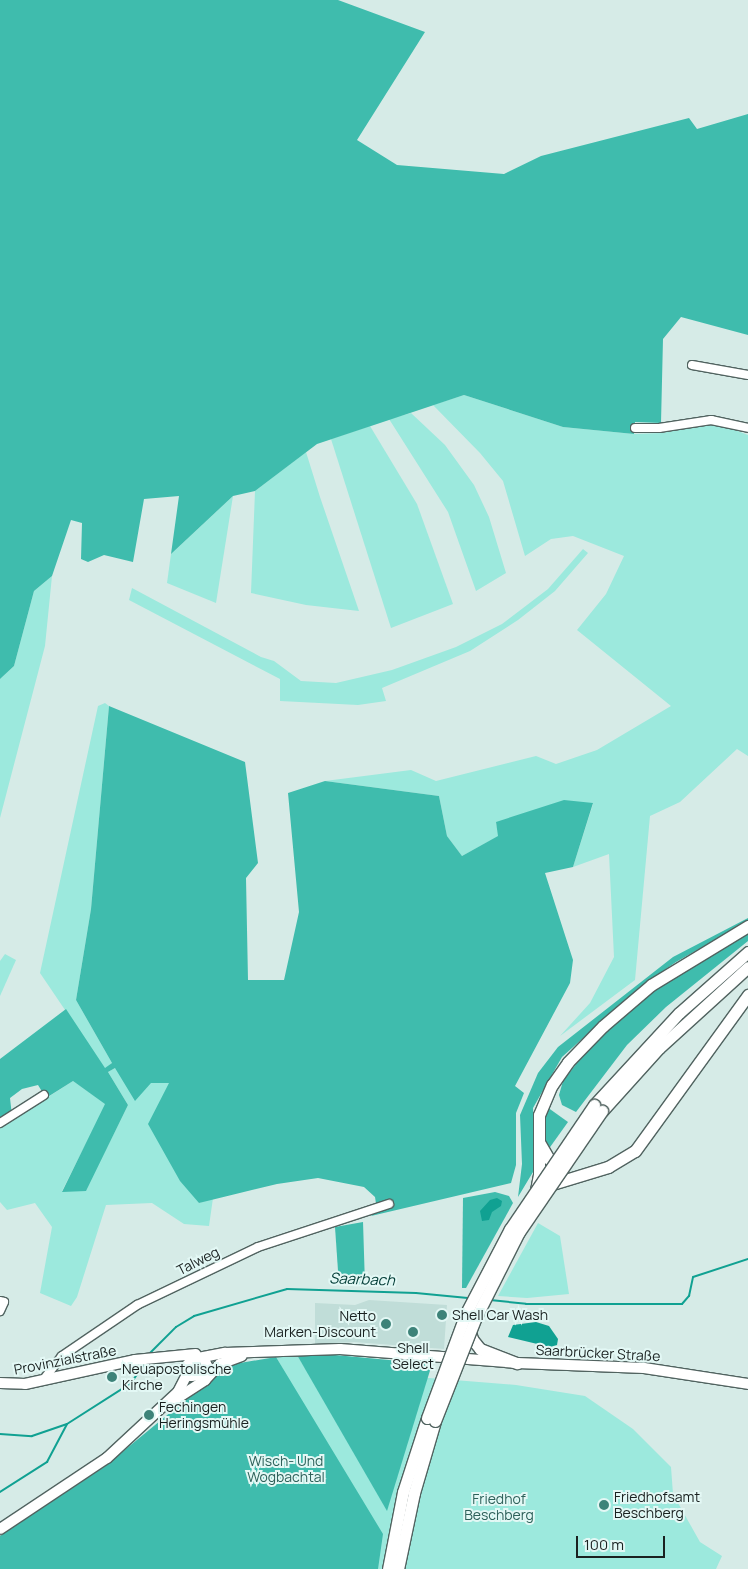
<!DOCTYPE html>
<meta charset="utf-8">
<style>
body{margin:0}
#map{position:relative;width:748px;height:1569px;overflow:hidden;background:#d6ebe7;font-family:Manrope,sans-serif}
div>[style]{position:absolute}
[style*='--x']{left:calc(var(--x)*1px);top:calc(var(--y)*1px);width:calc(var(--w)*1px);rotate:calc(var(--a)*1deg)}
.built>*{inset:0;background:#c0ddd8}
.green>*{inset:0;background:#9ce9dd}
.forest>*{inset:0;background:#3fbcad}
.water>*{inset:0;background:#10a192}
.stream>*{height:2px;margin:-1px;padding:0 1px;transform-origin:1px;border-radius:1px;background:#10a192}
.roads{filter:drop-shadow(1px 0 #516360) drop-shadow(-1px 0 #516360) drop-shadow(0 1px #516360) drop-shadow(0 -1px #516360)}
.minor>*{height:8px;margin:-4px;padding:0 4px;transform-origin:4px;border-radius:4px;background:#fff}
.major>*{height:10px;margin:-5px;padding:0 5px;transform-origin:5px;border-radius:5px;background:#fff}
.highway>*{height:11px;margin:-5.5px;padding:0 5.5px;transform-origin:5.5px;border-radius:5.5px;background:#fff}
.bridges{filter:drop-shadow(1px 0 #516360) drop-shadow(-1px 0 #516360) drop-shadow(0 1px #516360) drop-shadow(0 -1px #516360)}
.highway-bridge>*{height:11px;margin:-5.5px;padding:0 5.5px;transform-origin:5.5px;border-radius:5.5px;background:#fff}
.dots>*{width:14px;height:14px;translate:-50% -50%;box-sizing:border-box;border:2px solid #e3f8f5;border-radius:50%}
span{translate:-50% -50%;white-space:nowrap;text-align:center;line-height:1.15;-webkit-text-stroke:4px #e3f8f5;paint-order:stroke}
.street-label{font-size:14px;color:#1a2120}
.poi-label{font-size:14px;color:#1a2120}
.left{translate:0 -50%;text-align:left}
.right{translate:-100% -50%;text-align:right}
.park-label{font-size:14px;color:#2e615a}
.water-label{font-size:15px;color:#033d37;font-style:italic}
.scale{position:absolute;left:576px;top:1536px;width:89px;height:22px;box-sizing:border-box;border:2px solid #1a2120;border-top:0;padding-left:6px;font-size:15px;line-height:18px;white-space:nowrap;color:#1a2120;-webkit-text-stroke:4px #e3f8f5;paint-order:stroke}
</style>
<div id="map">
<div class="built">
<div style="clip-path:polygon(369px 1300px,447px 1305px,444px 1349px,354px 1342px,315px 1344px,315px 1303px,355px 1305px)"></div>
</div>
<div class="green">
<div style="clip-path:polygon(464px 395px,563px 427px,634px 434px,662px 433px,709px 424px,725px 426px,748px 435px,748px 756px,737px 749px,680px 802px,650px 816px,635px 980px,560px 1036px,590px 1003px,614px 957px,609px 854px,573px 867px,593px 804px,496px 823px,499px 836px,462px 856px,447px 836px,439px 796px,325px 781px,411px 770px,436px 781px,536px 756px,556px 764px,597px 750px,671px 706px,577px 630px,606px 594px,624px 556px,573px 536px,551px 539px,525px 556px,503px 481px,480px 453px,433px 405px)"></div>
<div style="clip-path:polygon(411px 413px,445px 445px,474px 485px,489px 517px,506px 573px,476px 591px,448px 512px,389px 419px)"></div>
<div style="clip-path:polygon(370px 426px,417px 504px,453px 604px,391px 628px,331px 439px)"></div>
<div style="clip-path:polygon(306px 452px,320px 497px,359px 611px,306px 605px,251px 593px,255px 491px)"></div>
<div style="clip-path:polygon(233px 496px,216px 603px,167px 583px,171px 554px)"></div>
<div style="clip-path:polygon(583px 549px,588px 553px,555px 591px,518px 620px,470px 651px,382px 688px,386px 701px,358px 705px,280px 701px,280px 679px,129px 600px,132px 588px,261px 657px,274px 661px,301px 681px,336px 683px,392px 670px,456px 647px,502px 624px,548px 589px)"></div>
<div style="clip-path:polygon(52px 576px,45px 646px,0 818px,0 679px,14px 666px,34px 591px)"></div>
<div style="clip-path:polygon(105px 703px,109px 706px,91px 909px,76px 1000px,112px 1063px,105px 1069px,40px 973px,98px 706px)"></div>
<div style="clip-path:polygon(5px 954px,16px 960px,0 996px,0 961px)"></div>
<div style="clip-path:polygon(115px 1068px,151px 1083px,170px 1083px,199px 1203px,213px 1198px,209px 1226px,184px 1224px,152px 1203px,106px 1205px,77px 1297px,71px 1306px,40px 1293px,52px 1227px,35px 1203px,7px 1210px,0 1202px,0 1128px,73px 1081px,106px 1104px,62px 1191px,85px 1191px,128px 1105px,108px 1072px)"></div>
<div style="clip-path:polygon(538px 1223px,560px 1236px,569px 1294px,527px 1298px,498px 1296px)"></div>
<div style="clip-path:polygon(297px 1355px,305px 1368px,516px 1385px,585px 1396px,633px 1429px,671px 1467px,673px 1494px,700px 1542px,722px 1556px,716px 1569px,0 1569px,283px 1369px,276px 1357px)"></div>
</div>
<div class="forest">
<div style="clip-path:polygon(0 0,338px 0,425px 32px,357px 140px,397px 165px,504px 174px,541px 156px,689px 118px,697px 129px,748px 114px,748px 335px,681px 317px,663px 339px,661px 423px,635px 422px,634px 434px,563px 427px,464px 395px,317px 444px,255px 491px,233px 496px,171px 554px,179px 496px,144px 499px,133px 562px,104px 555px,88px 562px,81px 559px,82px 523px,71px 520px,52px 576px,34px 591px,14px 666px,0 679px)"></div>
<div style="clip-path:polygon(109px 706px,245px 762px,258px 863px,246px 878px,248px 980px,284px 980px,299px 912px,288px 793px,325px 781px,439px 796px,447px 836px,462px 856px,498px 836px,496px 822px,564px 800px,593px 803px,573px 867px,545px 873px,573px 960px,570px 983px,515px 1086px,524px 1093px,516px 1113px,516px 1165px,511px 1183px,371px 1216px,377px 1210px,375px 1197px,364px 1187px,318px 1178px,277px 1184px,199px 1203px,180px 1181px,148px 1124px,169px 1083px,151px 1083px,135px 1101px,115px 1068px,108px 1072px,128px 1105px,86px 1191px,62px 1192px,105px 1104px,73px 1081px,46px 1098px,38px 1085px,22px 1089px,10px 1098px,12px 1116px,0 1122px,0 1059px,66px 1009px,105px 1068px,112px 1063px,76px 1000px,91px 909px)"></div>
<div style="clip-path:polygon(748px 918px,748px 921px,676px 962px,640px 987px,562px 1057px,533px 1108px,536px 1167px,518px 1197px,522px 1164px,520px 1115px,538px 1073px,558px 1047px,673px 957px)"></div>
<div style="clip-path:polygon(748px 932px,748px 941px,666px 1007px,627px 1045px,576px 1112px,562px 1105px,559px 1095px,563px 1081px,598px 1036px,653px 991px)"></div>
<div style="clip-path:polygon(547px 1107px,568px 1122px,548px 1150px,543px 1132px)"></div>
<div style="clip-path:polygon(495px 1192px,509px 1196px,513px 1203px,466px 1288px,462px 1288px,463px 1198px)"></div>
<div style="clip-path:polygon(363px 1222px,365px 1285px,339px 1285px,335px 1227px)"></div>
<div style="clip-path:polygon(297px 1355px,335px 1355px,432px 1364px,387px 1511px)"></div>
<div style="clip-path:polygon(276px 1357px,383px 1534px,378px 1569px,0 1569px,0 1536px,104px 1467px,228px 1365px)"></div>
</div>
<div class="water">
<div style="clip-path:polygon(497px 1198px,502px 1201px,501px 1206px,492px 1212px,489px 1220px,482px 1221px,480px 1211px,490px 1200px)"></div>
<div style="clip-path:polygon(536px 1322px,549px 1326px,558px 1339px,557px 1345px,550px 1347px,508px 1337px,513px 1325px)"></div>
</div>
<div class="stream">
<div style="--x:490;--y:1300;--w:36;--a:6"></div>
<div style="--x:526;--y:1304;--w:156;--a:0"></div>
<div style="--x:682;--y:1304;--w:11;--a:-49"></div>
<div style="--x:689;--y:1296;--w:19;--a:-78"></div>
<div style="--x:693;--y:1277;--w:58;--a:-18.1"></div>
<div style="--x:149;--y:1354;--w:38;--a:-45"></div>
<div style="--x:176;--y:1327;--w:21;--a:-31"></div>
<div style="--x:194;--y:1316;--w:97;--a:-16.2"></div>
<div style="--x:287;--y:1289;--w:129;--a:1.8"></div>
<div style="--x:416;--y:1293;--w:52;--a:5.5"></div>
<div style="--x:0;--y:1434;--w:32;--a:4"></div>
<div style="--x:32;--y:1436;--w:37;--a:-19"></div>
<div style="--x:67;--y:1424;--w:76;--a:-32.6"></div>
<div style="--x:131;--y:1383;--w:24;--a:-55"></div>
<div style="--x:0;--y:1492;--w:56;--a:-32.6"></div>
<div style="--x:47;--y:1462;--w:43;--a:-62.2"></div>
</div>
<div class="roads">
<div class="minor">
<div style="--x:692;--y:365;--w:57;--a:10.1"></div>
<div style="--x:635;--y:428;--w:24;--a:0"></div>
<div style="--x:659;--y:428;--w:53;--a:-8.7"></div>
<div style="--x:711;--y:420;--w:38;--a:12"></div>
<div style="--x:0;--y:1123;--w:52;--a:-32.5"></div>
<div style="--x:0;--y:1301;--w:4;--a:14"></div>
<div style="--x:4;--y:1302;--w:10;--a:114"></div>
<div style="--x:44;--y:1379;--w:29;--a:-52"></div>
<div style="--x:62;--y:1356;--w:91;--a:-34.2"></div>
<div style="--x:137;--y:1305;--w:134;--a:-25.6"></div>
<div style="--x:258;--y:1247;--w:138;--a:-18.2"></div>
</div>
<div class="major">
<div style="--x:185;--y:1367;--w:11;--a:-45"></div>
<div style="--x:193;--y:1359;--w:33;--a:-11"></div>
<div style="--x:225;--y:1353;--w:115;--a:-2"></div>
<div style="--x:340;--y:1349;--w:178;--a:4.5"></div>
<div style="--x:517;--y:1363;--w:127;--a:2.3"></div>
<div style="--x:644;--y:1368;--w:105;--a:8.7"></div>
<div style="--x:185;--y:1368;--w:10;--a:53"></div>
<div style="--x:191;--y:1376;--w:12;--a:-5"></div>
<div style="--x:203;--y:1375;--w:10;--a:-66"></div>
<div style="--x:207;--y:1366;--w:9;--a:-111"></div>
<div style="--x:0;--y:1383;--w:25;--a:2"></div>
<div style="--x:25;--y:1384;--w:113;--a:-12.3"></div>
<div style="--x:135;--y:1360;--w:61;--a:-5.6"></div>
<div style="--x:176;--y:1399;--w:35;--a:-33"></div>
<div style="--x:205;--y:1380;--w:22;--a:-47"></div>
<div style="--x:220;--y:1364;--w:23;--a:-20"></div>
<div style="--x:0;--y:1529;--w:128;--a:-33.6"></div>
<div style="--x:107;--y:1458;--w:97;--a:-42.9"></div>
<div style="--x:178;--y:1392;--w:20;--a:-63"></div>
</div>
<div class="highway">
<div style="--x:594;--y:1105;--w:125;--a:-47.3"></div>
<div style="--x:679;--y:1013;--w:92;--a:-41.5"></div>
<div style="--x:602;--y:1111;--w:85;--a:-47.9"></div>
<div style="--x:659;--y:1048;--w:120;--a:-42.3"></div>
<div style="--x:539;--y:1142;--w:20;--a:60"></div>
<div style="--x:549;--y:1159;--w:16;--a:38"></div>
<div style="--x:549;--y:1185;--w:62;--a:-17"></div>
<div style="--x:608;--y:1167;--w:31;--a:-31"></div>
<div style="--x:635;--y:1151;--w:193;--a:-54.1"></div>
<div style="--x:536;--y:1190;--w:15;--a:-79"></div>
<div style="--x:539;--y:1175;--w:60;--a:-90"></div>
<div style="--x:539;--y:1115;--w:33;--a:-67"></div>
<div style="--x:552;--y:1085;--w:28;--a:-55"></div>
<div style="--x:568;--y:1062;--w:50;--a:-45.8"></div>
<div style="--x:603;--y:1026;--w:63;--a:-40.5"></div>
<div style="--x:651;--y:985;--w:114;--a:-31.3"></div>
<div style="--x:469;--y:1327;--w:12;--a:76"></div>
<div style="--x:472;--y:1339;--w:13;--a:51"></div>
<div style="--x:480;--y:1349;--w:40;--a:21"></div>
<div style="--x:388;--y:1569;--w:78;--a:-79"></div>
<div style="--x:403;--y:1492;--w:78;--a:-72"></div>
<div style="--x:398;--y:1569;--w:78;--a:-78.1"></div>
<div style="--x:414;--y:1493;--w:75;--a:-73.7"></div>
</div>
</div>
<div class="bridges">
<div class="highway-bridge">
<div style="--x:427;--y:1418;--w:112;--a:-69.6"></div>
<div style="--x:466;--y:1313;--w:95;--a:-62.4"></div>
<div style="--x:510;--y:1229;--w:150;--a:-55.9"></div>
<div style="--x:435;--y:1421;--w:112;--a:-68.5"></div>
<div style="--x:476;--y:1317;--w:95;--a:-63.2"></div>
<div style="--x:519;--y:1232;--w:147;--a:-55.6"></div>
</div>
</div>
<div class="dots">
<div style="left:442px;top:1315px;background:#3d8379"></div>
<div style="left:386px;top:1324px;background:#3d8379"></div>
<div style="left:413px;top:1332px;background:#3d8379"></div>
<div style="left:112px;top:1377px;background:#3d8379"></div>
<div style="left:149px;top:1415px;background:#3d8379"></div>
<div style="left:604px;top:1505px;background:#3d8379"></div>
</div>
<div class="street-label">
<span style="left:198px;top:1261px;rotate:-27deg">Talweg</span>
<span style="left:598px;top:1353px;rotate:3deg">Saarbrücker Straße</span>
<span style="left:65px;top:1360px;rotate:-11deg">Provinzialstraße</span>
</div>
<div class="poi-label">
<span class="left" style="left:452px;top:1315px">Shell Car Wash</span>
<span class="right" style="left:376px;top:1324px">Netto<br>Marken-Discount</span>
<span style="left:413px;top:1356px">Shell<br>Select</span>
<span class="left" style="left:122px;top:1377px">Neuapostolische<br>Kirche</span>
<span class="left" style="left:159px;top:1415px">Fechingen<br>Heringsmühle</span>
<span class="left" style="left:614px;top:1505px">Friedhofsamt<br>Beschberg</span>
</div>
<div class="park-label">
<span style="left:286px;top:1469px">Wisch- Und<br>Wogbachtal</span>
<span style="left:499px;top:1507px">Friedhof<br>Beschberg</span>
</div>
<div class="water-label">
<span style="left:362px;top:1279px;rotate:2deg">Saarbach</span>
</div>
<div class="scale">100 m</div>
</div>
